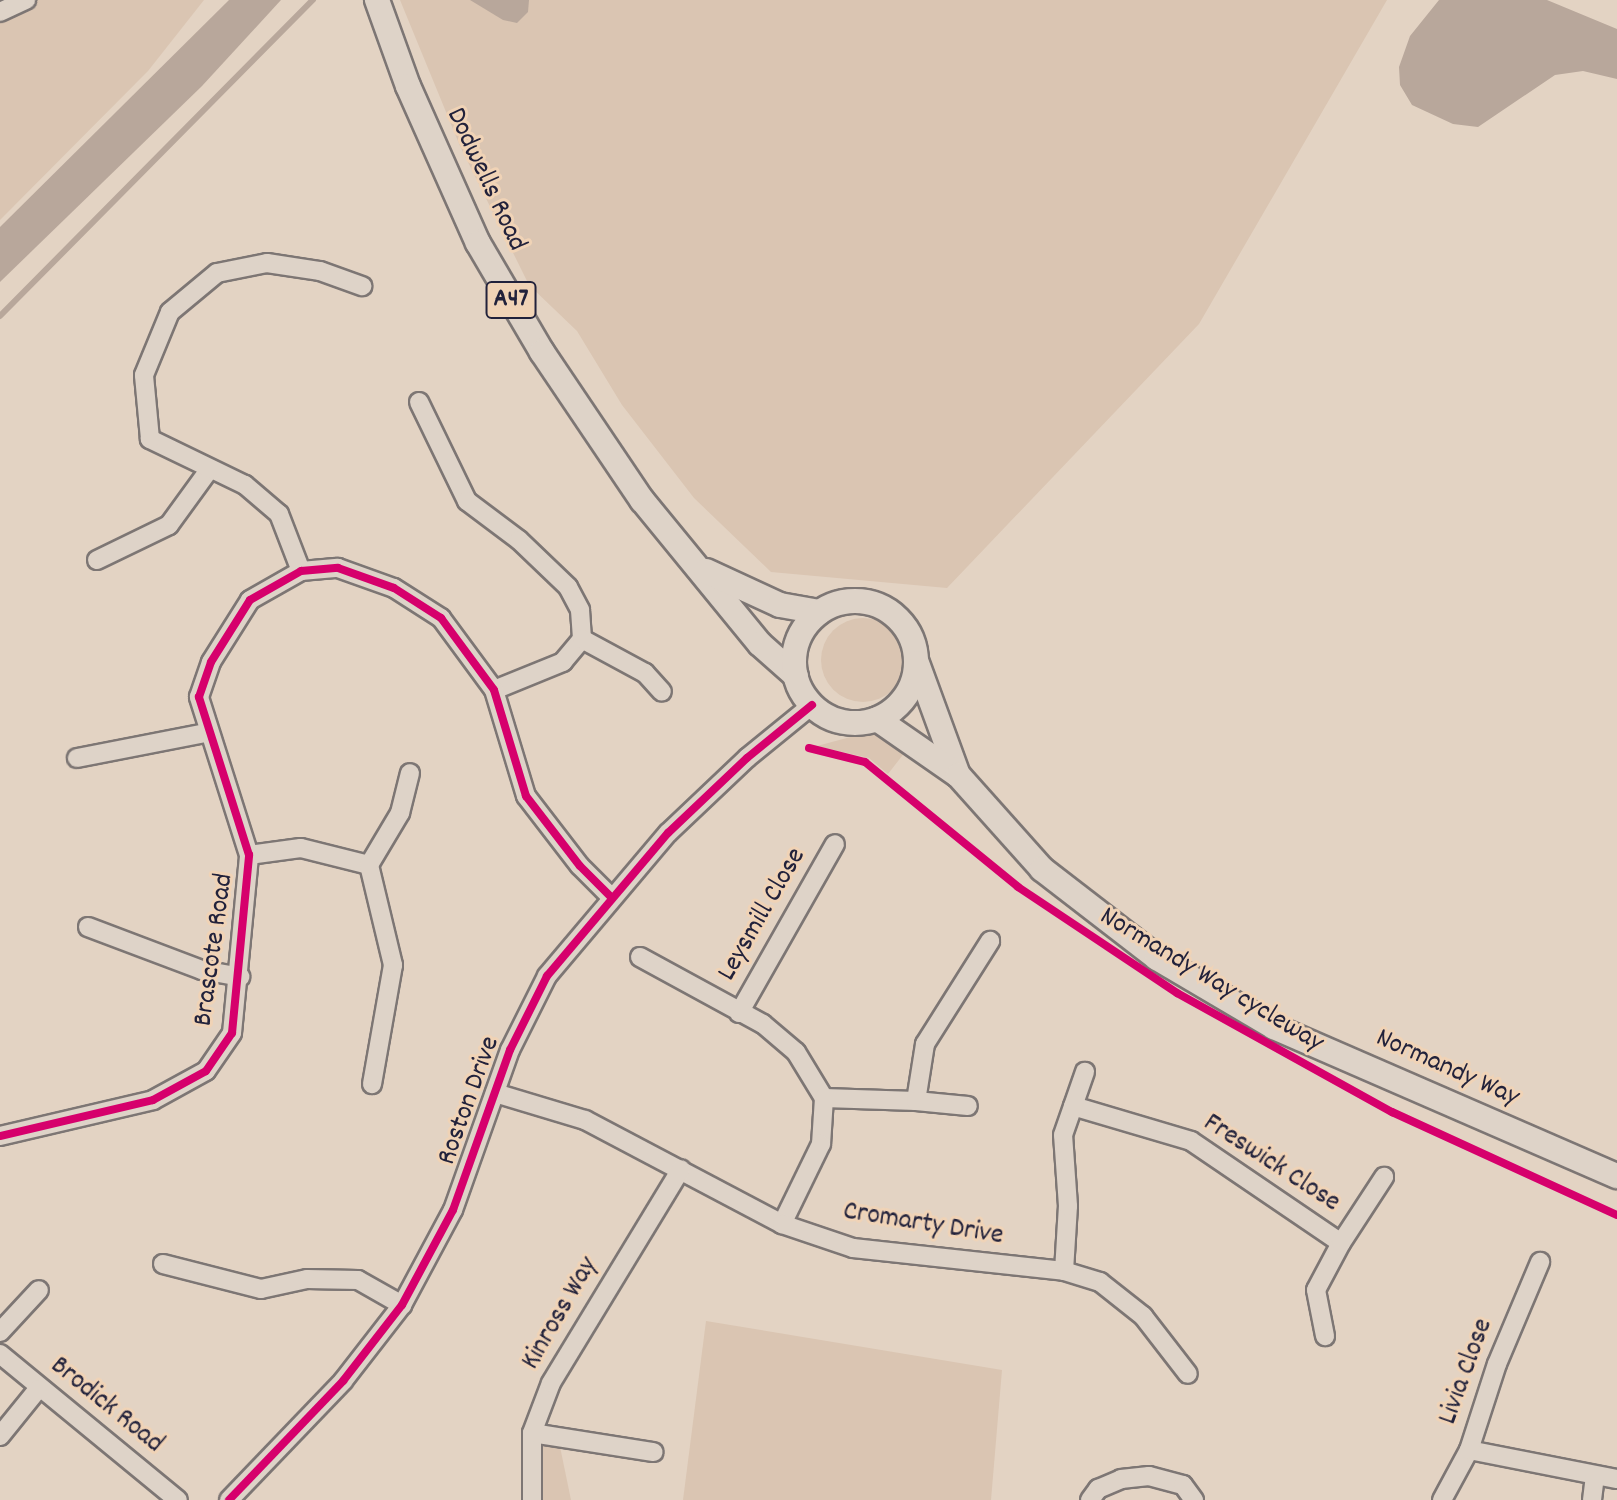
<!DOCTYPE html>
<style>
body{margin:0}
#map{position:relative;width:1617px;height:1500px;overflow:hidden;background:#e3d3c3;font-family:Dekko,sans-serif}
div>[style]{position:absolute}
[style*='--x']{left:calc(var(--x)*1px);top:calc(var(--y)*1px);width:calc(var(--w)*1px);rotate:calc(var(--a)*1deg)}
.built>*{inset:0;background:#dac5b2}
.round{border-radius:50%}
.water>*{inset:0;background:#b8a79b}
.stream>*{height:6px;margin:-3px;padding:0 3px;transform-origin:3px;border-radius:3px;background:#b8a79b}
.roads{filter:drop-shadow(2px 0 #7d7674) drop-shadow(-2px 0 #7d7674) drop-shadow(0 2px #7d7674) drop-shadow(0 -2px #7d7674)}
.minor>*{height:18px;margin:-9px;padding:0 9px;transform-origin:9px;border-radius:9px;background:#ded3c8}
.major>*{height:24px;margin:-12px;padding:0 12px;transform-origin:12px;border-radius:12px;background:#ded3c8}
.major>.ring{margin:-12px;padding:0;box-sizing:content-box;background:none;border:24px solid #ded3c8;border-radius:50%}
.cycleway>*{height:8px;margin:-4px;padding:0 4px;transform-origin:4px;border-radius:4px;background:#d6006c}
span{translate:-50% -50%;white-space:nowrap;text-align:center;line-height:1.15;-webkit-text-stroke:6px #f0d3b6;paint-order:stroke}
.shield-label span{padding:2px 6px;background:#f0d3b6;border:2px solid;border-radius:6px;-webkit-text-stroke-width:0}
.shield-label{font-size:26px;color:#22223b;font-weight:700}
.street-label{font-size:28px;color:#22223b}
</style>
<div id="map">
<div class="built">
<div style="clip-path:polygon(0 0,204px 0,148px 71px,0 220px)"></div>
<div style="clip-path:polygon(400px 0,1387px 0,1199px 324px,947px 588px,771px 572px,694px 498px,622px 405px,577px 331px,529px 285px,460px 146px)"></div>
<div class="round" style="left:821px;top:618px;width:84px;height:84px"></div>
<div style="clip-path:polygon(869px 732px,885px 733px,909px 747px,888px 774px,869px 758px,817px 746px)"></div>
<div style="clip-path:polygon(706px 1321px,1002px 1370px,991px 1500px,683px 1500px)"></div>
<div style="clip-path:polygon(537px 1434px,558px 1437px,571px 1500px,537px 1500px)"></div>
</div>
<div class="water">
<div style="clip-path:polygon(229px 0,281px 0,202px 86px,0 282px,0 227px)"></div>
<div style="clip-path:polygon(470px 0,529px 0,528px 12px,517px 23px,503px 20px)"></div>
<div style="clip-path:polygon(1439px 0,1547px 0,1617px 29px,1617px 79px,1583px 71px,1555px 75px,1478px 127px,1453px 124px,1412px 105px,1400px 85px,1399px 67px,1410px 36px)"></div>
</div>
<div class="stream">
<div style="--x:0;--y:316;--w:445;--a:-45.3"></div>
</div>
<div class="roads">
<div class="minor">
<div style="--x:0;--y:12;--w:29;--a:-25"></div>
<div style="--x:419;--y:402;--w:110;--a:64.1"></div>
<div style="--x:467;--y:501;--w:65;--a:36.9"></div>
<div style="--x:519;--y:540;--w:68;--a:43.8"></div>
<div style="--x:568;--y:587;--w:26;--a:62"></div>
<div style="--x:580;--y:610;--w:29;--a:86"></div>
<div style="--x:582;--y:639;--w:30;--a:130"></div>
<div style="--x:563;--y:662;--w:74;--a:157.9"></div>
<div style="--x:97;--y:560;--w:80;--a:-25.9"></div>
<div style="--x:169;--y:525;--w:68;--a:-54"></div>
<div style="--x:301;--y:571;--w:61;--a:-111.1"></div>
<div style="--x:279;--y:514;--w:45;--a:-139.5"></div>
<div style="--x:245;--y:485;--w:106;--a:-154.2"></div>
<div style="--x:150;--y:439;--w:64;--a:-95.4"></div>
<div style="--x:144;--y:375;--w:68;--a:-67.6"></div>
<div style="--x:170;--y:312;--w:61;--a:-39.7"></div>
<div style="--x:217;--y:273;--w:51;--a:-11.3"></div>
<div style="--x:267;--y:263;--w:54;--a:8.6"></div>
<div style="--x:320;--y:271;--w:45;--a:19.7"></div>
<div style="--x:582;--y:639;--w:72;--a:28.4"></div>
<div style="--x:645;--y:673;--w:25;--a:48"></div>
<div style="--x:77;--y:758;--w:131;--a:-11"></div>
<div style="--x:249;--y:855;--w:52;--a:-7.7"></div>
<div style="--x:301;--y:848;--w:70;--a:14"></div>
<div style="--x:369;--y:865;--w:103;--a:76.5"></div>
<div style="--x:393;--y:965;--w:121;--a:100"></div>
<div style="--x:369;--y:865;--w:61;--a:-59.2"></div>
<div style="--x:400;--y:813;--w:41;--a:-76"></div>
<div style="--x:88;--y:927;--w:122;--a:20.7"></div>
<div style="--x:202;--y:970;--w:39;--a:10"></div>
<div style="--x:640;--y:957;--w:140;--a:28.6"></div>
<div style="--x:763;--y:1024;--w:43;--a:40.3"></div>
<div style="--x:796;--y:1052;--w:54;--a:58.7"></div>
<div style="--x:824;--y:1098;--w:46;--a:93.7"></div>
<div style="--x:821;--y:1144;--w:89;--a:116"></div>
<div style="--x:739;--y:1013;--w:194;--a:-60.4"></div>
<div style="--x:495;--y:1093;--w:94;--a:16.7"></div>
<div style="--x:585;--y:1120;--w:223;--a:27.8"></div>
<div style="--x:782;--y:1224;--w:75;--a:18.7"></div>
<div style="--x:853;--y:1248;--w:212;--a:6.2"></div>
<div style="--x:1064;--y:1271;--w:38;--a:17"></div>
<div style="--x:1100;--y:1282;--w:55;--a:38.3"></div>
<div style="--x:1143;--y:1316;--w:73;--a:52.2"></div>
<div style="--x:824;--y:1098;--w:92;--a:1.9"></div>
<div style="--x:916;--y:1101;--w:58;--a:-81"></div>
<div style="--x:925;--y:1044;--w:122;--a:-57.7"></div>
<div style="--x:916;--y:1101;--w:52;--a:5.5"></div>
<div style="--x:1073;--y:1106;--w:123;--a:16.5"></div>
<div style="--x:1191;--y:1141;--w:181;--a:34.2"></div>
<div style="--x:1341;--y:1243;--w:53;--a:118"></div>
<div style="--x:1316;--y:1290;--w:47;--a:78.9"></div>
<div style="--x:0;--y:1136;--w:157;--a:-13.2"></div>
<div style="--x:153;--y:1100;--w:60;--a:-28.7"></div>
<div style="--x:206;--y:1071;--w:46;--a:-55.6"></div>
<div style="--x:232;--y:1033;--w:179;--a:-84.5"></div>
<div style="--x:249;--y:855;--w:166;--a:-107.6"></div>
<div style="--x:199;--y:697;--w:37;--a:-71"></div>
<div style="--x:211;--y:662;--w:73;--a:-57.8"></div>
<div style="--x:250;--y:600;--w:59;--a:-29.6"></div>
<div style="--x:301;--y:571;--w:37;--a:-5"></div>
<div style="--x:338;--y:568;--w:59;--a:19.7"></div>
<div style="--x:394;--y:588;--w:56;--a:32.6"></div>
<div style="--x:441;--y:618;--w:89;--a:53.6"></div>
<div style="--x:494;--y:690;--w:111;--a:73.2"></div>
<div style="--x:526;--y:796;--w:88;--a:52.4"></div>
<div style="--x:580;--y:866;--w:44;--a:45"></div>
<div style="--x:1341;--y:1243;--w:79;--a:-56.9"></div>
<div style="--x:163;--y:1264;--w:101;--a:14.3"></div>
<div style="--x:261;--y:1289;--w:47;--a:-12.3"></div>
<div style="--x:307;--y:1279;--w:51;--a:1.1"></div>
<div style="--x:358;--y:1280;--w:51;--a:29.6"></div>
<div style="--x:1064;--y:1271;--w:65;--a:-86.5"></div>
<div style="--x:1068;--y:1206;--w:71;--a:-94"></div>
<div style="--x:1063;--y:1135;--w:67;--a:-70.8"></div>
<div style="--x:0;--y:1332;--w:57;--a:-47.1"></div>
<div style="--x:0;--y:1354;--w:230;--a:39.4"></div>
<div style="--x:532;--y:1433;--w:123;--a:8.9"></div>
<div style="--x:0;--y:1436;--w:60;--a:-51"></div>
<div style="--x:1469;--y:1450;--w:151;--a:11.1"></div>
<div style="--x:229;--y:1500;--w:165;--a:-46.2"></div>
<div style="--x:343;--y:1381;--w:96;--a:-52.2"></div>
<div style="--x:402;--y:1305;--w:108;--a:-61.8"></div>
<div style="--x:453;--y:1210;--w:170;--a:-70.4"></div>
<div style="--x:510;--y:1050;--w:83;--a:-63.4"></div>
<div style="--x:547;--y:976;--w:187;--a:-49.8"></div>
<div style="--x:668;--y:833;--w:109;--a:-43.5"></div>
<div style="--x:747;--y:758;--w:84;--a:-39.2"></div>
<div style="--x:532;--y:1500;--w:67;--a:-90"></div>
<div style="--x:532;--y:1433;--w:53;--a:-69.2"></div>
<div style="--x:551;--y:1383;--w:250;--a:-58.7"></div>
<div style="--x:1090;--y:1500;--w:14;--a:-54"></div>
<div style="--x:1098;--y:1489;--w:25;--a:-23"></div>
<div style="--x:1121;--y:1479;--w:28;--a:-6"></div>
<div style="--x:1149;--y:1476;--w:35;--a:15"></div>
<div style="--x:1183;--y:1485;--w:19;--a:54"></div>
<div style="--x:1442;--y:1500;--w:57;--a:-61.6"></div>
<div style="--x:1469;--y:1450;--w:90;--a:-72"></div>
<div style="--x:1497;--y:1364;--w:111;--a:-67.1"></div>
<div style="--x:1592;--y:1500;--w:24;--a:-83"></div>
</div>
<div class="major">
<div style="--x:377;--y:0;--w:91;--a:70.2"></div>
<div style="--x:408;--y:86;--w:172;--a:66"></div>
<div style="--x:478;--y:243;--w:126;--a:59.6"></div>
<div style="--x:542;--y:352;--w:179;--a:56"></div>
<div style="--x:642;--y:500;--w:186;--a:50.7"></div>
<div style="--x:760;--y:644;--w:48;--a:41.6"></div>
<div style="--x:706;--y:571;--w:81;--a:24.7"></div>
<div style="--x:780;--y:605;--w:40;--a:10"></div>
<div class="ring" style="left:794px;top:601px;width:98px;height:98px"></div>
<div style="--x:917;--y:663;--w:119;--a:69.9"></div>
<div style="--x:877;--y:719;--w:98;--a:34.7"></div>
<div style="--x:958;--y:775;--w:126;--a:48.2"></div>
<div style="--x:1042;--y:869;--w:145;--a:37.7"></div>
<div style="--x:1157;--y:958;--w:136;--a:30.5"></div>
<div style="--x:1274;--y:1027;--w:374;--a:23.5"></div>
</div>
</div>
<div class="cycleway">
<div style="--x:809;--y:748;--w:58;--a:14"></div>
<div style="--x:865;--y:762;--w:198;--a:39.2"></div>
<div style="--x:1018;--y:887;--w:191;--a:33.7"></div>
<div style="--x:1177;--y:993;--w:246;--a:29"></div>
<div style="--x:1392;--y:1112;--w:247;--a:24.6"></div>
<div style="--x:0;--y:1136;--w:157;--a:-13.2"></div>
<div style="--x:153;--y:1100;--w:60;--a:-28.7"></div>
<div style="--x:206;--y:1071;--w:46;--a:-55.6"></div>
<div style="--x:232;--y:1033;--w:179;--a:-84.5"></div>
<div style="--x:249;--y:855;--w:166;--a:-107.6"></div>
<div style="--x:199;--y:697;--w:37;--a:-71"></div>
<div style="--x:211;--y:662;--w:73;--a:-57.8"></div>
<div style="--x:250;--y:600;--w:59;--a:-29.6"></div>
<div style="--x:301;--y:571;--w:37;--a:-5"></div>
<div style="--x:338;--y:568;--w:59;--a:19.7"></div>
<div style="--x:394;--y:588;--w:56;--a:32.6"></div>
<div style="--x:441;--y:618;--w:89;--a:53.6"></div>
<div style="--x:494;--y:690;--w:111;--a:73.2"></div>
<div style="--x:526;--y:796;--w:88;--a:52.4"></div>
<div style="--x:580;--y:866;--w:44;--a:45"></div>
<div style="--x:229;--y:1500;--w:165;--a:-46.2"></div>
<div style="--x:343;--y:1381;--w:96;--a:-52.2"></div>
<div style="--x:402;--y:1305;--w:108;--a:-61.8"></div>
<div style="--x:453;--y:1210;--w:170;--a:-70.4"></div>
<div style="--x:510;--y:1050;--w:83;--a:-63.4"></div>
<div style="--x:547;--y:976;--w:187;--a:-49.8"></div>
<div style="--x:668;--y:833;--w:109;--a:-43.5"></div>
<div style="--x:747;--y:758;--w:84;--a:-39.2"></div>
</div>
<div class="shield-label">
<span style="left:511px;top:300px">A47</span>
</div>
<div class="street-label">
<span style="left:485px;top:180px;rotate:65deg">Dodwells Road</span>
<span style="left:763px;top:915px;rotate:-60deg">Leysmill Close</span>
<span style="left:215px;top:950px;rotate:-82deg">Brascote Road</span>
<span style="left:1211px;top:981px;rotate:31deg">Normandy Way cycleway</span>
<span style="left:1447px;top:1069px;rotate:24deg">Normandy Way</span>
<span style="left:470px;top:1101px;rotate:-70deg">Roston Drive</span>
<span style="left:1271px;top:1164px;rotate:33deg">Freswick Close</span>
<span style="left:923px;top:1225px;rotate:9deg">Cromarty Drive</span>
<span style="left:561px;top:1314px;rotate:-60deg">Kinross Way</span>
<span style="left:1467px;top:1372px;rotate:-70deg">Livia Close</span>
<span style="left:106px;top:1406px;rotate:39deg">Brodick Road</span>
</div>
</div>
